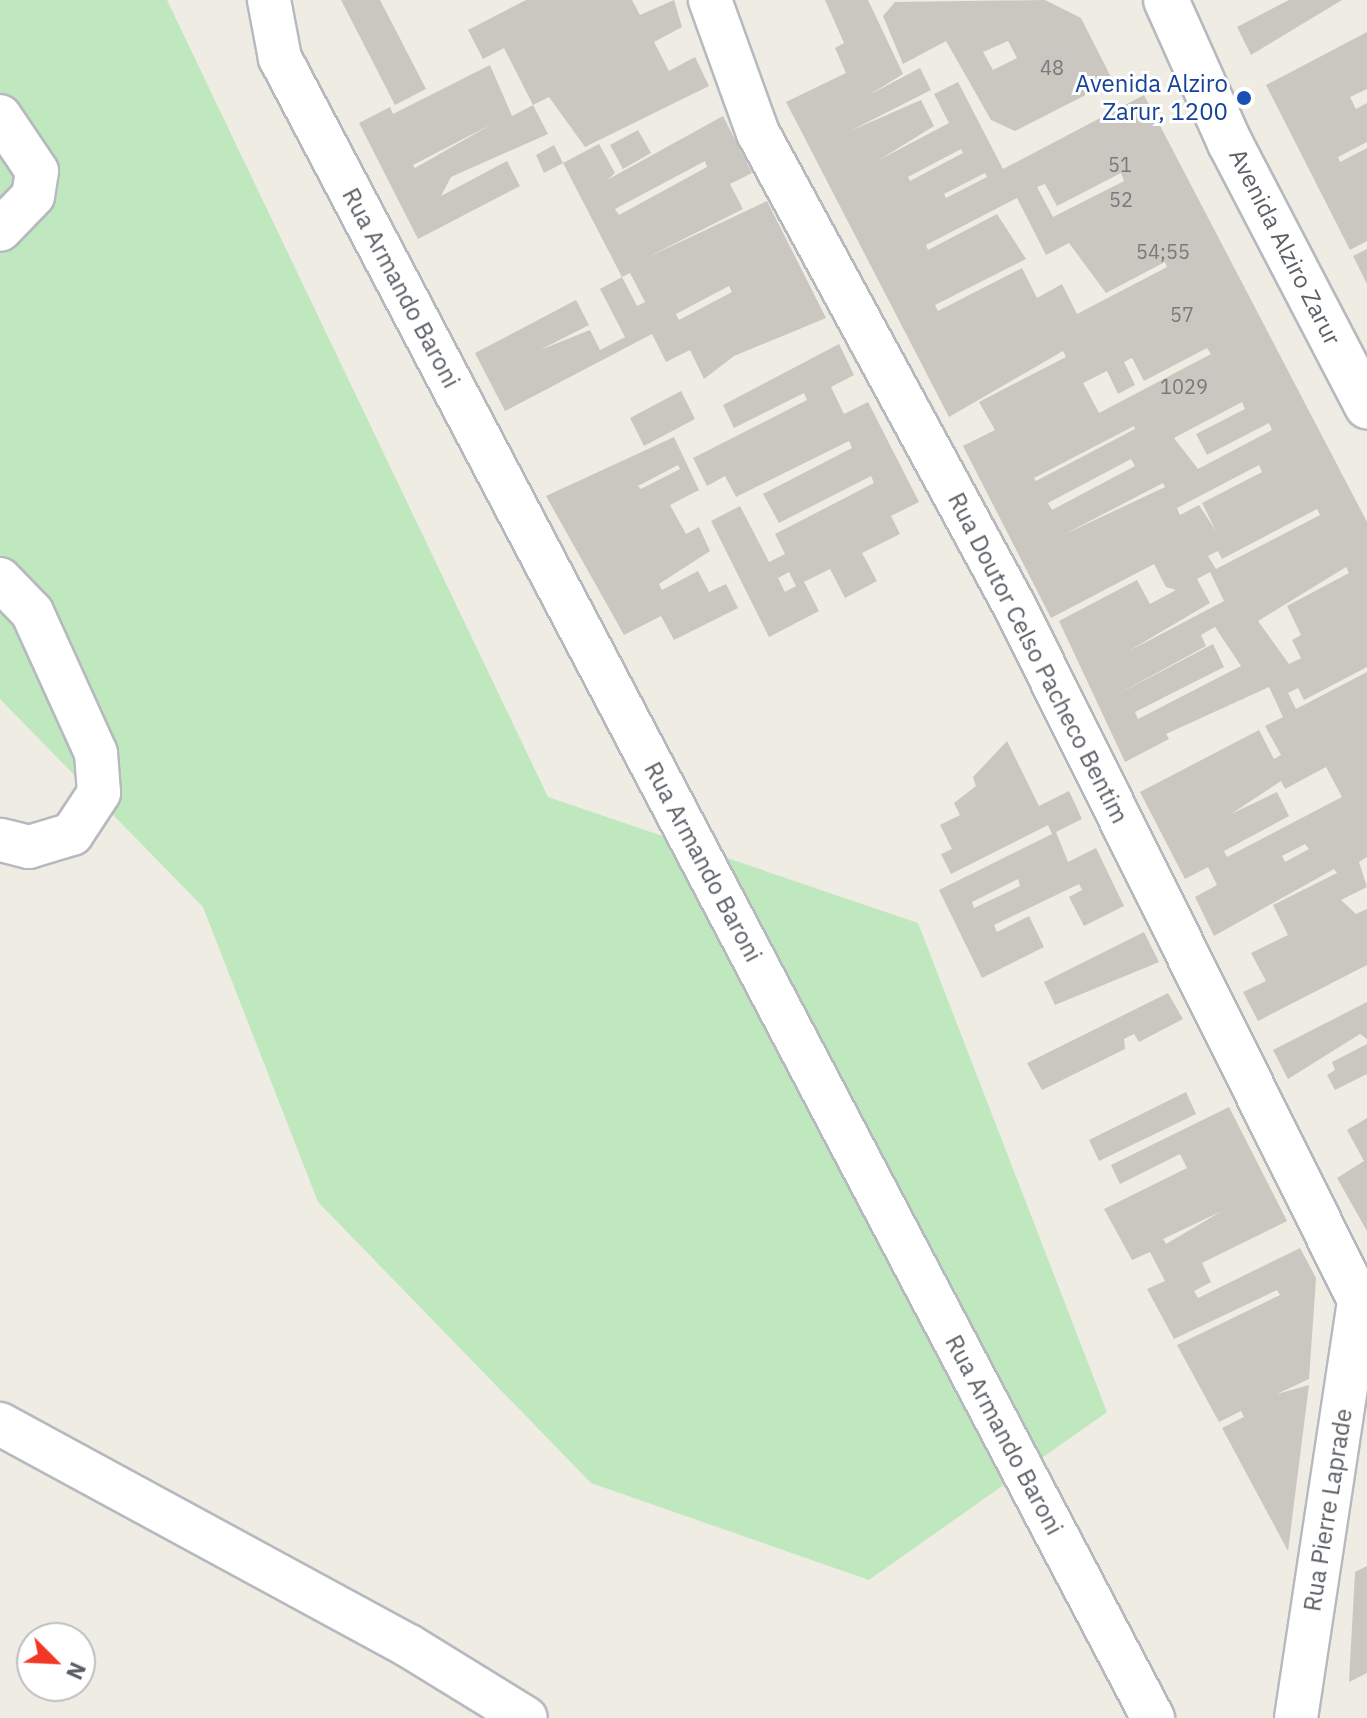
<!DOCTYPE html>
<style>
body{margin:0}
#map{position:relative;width:1367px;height:1718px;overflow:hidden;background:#efece3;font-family:"IBM Plex Sans",sans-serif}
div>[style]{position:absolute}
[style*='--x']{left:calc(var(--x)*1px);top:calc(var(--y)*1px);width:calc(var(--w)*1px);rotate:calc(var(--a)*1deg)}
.green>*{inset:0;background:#bfe8bf}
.building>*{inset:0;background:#cac7c0}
.roads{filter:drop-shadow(2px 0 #b6b9be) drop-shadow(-2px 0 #b6b9be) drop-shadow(0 2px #b6b9be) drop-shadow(0 -2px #b6b9be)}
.street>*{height:42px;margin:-21px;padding:0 21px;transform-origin:21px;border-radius:21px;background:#fff}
.secondary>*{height:44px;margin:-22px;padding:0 22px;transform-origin:22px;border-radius:22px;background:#fff}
.dots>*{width:22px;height:22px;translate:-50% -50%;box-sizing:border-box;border:4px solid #fff;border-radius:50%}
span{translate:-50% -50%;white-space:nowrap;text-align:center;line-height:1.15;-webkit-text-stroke:6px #fff;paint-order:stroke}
.number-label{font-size:20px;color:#777a7c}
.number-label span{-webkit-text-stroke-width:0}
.transit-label{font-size:24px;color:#164399}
.right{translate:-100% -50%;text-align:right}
.street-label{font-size:24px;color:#5b6065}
.north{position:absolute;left:16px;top:1622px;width:80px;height:80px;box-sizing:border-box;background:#fff;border:2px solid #bdbfc1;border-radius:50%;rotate:114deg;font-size:22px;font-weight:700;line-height:32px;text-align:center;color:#5b6065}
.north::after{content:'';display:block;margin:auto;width:28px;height:36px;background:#f23727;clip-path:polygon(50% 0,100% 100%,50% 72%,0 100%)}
</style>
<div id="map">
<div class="green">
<div style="clip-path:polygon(0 0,167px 0,548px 797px,918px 923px,1107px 1412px,869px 1580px,591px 1483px,318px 1202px,203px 907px,0 699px)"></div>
</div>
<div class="building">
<div style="clip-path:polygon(341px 0,380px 0,426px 89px,395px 105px)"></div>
<div style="clip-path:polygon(526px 0,632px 0,640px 15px,674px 0,682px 27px,654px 42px,669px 71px,695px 57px,709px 86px,585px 147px,549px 97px,533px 105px,504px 48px,483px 59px,468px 30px)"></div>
<div style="clip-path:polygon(evenodd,825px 0,868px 0,903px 74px,869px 95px,920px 68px,931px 90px,850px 131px,921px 100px,934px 126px,879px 160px,949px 123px,934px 94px,958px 82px,1003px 169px,1144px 95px,1367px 522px,1367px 667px,1304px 700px,1298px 688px,1288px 693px,1296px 709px,1367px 672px,1367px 857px,1359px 862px,1367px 887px,1341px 900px,1356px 914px,1367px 909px,1367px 965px,1258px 1021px,1243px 992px,1266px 981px,1251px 953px,1288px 935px,1273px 905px,1337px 873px,1334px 869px,1214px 936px,1195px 897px,1217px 885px,1208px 867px,1185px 879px,1140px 792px,1259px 730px,1274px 759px,1281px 755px,1265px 726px,1283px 717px,1269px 687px,1166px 734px,1169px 739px,1125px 762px,1059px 621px,1137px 580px,1150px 604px,1176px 590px,1166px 587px,1154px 564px,1051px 618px,963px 446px,995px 430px,979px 402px,1066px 357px,1063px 351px,949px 417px,786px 102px,846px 73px,835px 48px,844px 43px,825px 0,961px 149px,963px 153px,910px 181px,908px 177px,961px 149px,825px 0,985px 173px,987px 177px,946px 198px,944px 194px,985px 173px,825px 0,1121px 173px,1124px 181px,1053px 217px,1037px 187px,1045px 184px,1057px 206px,1121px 173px,825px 0,1017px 198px,1046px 255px,1069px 243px,1106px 293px,1165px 262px,1167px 267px,1077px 314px,1062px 284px,1037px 298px,1022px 268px,938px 311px,935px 305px,1026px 259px,997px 214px,928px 250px,926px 245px,1017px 198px,825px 0,1207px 348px,1211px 354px,1099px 413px,1083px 383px,1107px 371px,1118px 394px,1135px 385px,1124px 362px,1132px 358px,1144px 381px,1207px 348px,825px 0,1242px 402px,1245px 409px,1196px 434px,1207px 455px,1269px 423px,1272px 430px,1198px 469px,1174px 438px,1242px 402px,825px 0,1134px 426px,1135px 429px,1036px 481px,1034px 478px,1134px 426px,825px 0,1131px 459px,1135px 466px,1052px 510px,1048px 503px,1131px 459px,825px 0,1259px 465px,1262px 472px,1202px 503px,1216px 531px,1199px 505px,1180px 515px,1177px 508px,1259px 465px,825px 0,1163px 483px,1165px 487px,1063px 535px,1163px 483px,825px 0,1317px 509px,1320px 515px,1216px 569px,1208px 556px,1218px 551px,1222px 559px,1317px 509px,825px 0,1346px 567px,1349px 573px,1287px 606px,1301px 635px,1292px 640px,1301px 658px,1289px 664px,1258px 621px,1346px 567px,825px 0,1210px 572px,1224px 601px,1127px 652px,1210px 603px,1197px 579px,1210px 572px,825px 0,1215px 627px,1241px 666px,1138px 719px,1135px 712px,1224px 667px,1213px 644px,1111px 698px,1206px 646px,1201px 635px,1215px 627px,825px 0,1326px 767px,1342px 797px,1227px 857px,1224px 851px,1289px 816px,1277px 792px,1231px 814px,1281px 781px,1285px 789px,1326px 767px,825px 0,1305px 844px,1309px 849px,1285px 862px,1282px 856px,1305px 844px)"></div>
<div style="clip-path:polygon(evenodd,1045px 0,1081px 18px,1113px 81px,1015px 131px,991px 120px,946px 41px,903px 64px,883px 16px,895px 2px,1045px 0,1008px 41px,1017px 58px,993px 70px,983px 52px,1008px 41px)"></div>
<div style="clip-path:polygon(1289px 0,1342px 0,1251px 55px,1237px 27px)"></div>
<div style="clip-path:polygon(1367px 32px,1367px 89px,1350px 97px,1356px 109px,1367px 103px,1367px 142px,1338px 157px,1340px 162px,1367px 148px,1367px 241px,1350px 250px,1266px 85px)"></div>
<div style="clip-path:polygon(evenodd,490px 65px,512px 116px,533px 105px,548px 134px,451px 177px,441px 196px,507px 161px,520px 186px,418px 239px,359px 123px,390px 107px,393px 114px,490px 65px,492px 124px,415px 168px,413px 165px,492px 124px)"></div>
<div style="clip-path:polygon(evenodd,723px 116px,752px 173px,730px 184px,743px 209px,644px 259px,767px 201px,826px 318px,734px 356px,704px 379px,690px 350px,666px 362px,652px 334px,505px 411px,475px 353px,576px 300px,589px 325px,540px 350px,590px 330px,600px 350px,625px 337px,600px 289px,622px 277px,637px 306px,645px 302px,630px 273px,622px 277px,563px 163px,599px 144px,615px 173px,607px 180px,723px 116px,705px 161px,707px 167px,619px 215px,615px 209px,705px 161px,723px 116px,729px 286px,732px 292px,679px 320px,676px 314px,729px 286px)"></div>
<div style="clip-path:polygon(638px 130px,651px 153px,623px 169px,610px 145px)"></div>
<div style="clip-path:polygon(554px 145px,563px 163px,544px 173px,536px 155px)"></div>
<div style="clip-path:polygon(1367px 249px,1367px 284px,1353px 256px)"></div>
<div style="clip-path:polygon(evenodd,839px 344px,854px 375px,831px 387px,844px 414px,868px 402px,919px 502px,891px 516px,900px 534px,862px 553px,877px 581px,845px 598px,830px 569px,804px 582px,819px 611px,769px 637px,711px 521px,740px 506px,769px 562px,785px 554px,775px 534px,874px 483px,871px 476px,779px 523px,763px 494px,852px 448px,849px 441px,736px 497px,725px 476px,707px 486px,693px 458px,807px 400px,804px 393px,734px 428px,723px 405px,839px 344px,789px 572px,796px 586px,785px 592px,778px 578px,789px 572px)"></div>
<div style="clip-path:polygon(681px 391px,695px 419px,644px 446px,630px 418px)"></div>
<div style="clip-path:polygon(evenodd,674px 437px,699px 490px,670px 505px,686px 534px,699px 527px,710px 551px,659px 584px,662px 590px,698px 571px,709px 592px,726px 584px,738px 608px,674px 640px,661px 616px,624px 635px,546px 496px,674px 437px,678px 465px,680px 469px,641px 489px,638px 486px,678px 465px)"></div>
<div style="clip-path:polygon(evenodd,1007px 741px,1039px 806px,1069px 791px,1082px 819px,1056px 832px,1068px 862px,1096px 848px,1124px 906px,1084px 926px,1069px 897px,1082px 890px,1079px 884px,994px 925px,997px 932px,1029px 916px,1044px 947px,982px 978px,939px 890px,1052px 834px,1048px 825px,951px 874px,941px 854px,952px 849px,940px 825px,960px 815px,954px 803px,976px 786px,973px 777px,1007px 741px,1018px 879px,1020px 886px,974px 908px,972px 902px,1018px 879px)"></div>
<div style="clip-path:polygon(1144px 932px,1159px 962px,1055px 1005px,1044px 982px)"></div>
<div style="clip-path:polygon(1168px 993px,1183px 1019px,1139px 1042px,1134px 1034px,1124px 1039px,1125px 1049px,1042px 1090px,1027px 1063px)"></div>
<div style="clip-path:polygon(1367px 1002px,1367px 1039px,1360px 1034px,1288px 1079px,1273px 1050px)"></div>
<div style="clip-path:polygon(1367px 1044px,1367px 1074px,1335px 1090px,1327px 1075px,1335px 1070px,1332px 1062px)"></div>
<div style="clip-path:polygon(1186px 1092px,1196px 1114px,1099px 1161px,1089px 1140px)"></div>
<div style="clip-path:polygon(evenodd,1229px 1107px,1287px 1221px,1202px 1263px,1211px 1282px,1194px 1291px,1198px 1298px,1300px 1248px,1316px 1278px,1309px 1379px,1277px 1394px,1309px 1385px,1288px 1551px,1222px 1428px,1244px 1417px,1241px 1411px,1219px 1422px,1177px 1345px,1280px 1295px,1277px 1290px,1174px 1339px,1147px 1289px,1165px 1281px,1150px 1252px,1132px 1260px,1104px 1209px,1187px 1168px,1180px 1154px,1120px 1184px,1111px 1165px,1229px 1107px,1222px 1211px,1166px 1244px,1163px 1239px,1222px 1211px)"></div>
<div style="clip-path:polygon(1367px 1118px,1367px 1231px,1337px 1178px,1364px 1161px,1347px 1130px)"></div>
<div style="clip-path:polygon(1367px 1566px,1367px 1673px,1349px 1682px,1355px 1572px)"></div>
</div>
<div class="roads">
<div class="street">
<div style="--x:269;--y:0;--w:59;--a:79.3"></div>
<div style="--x:280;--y:58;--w:1876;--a:62.26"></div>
<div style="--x:710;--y:0;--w:141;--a:70.2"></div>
<div style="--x:758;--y:133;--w:539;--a:61.53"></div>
<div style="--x:1015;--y:607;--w:792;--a:63.6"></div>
<div style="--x:0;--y:116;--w:66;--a:56.1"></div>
<div style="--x:37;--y:171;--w:25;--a:99"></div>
<div style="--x:33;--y:196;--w:47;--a:134.1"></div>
<div style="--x:0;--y:579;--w:46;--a:45.9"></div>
<div style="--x:32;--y:612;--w:155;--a:65.6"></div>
<div style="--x:96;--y:753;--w:40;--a:85.7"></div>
<div style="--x:99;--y:793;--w:49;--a:123.4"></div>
<div style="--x:72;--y:834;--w:45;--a:163.2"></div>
<div style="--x:29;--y:847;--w:30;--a:-166"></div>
<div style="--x:0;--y:1424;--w:465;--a:28.5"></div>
<div style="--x:409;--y:1646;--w:137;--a:31.6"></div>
<div style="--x:1296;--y:1718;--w:422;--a:-81.4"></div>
<div style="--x:1359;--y:1301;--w:8;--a:0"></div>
</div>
<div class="secondary">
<div style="--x:1166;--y:0;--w:157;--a:65.9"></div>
<div style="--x:1230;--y:143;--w:297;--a:62.5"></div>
</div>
</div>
<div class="dots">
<div style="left:1244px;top:98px;background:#1a4fb4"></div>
</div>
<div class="number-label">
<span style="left:1052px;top:67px">48</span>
<span style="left:1120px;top:164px">51</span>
<span style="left:1121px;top:199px">52</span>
<span style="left:1163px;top:251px">54;55</span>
<span style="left:1182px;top:314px">57</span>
<span style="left:1184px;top:386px">1029</span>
</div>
<div class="transit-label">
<span class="right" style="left:1228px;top:98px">Avenida Alziro<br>Zarur, 1200</span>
</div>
<div class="street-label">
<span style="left:1285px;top:247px;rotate:63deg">Avenida Alziro Zarur</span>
<span style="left:401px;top:288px;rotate:62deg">Rua Armando Baroni</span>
<span style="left:1038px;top:658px;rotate:63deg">Rua Doutor Celso Pacheco Bentim</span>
<span style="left:703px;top:862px;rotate:62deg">Rua Armando Baroni</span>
<span style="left:1004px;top:1435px;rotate:62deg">Rua Armando Baroni</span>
<span style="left:1328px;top:1510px;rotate:-81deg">Rua Pierre Laprade</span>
</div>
<div class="north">N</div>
</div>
